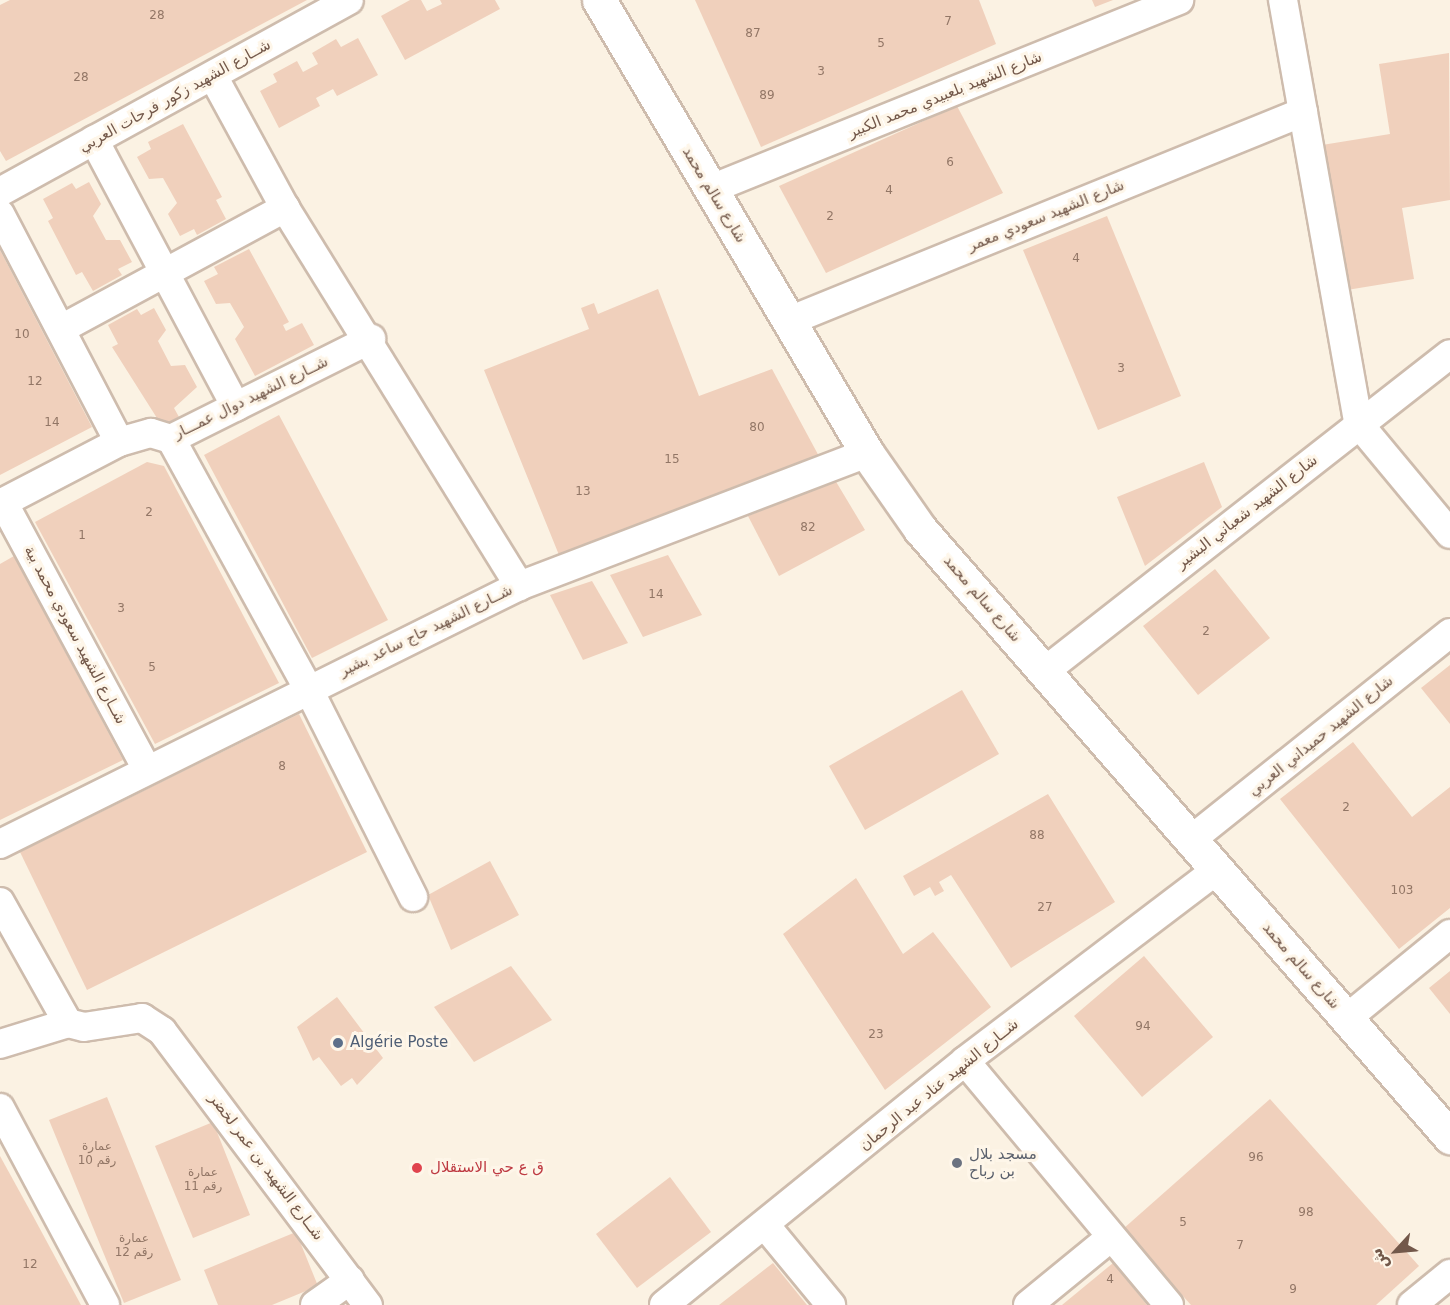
<!DOCTYPE html>
<meta charset="utf-8">
<style>
body{margin:0}
#map{position:relative;width:1450px;height:1305px;overflow:hidden;background:#fbf2e3;font-family:"DejaVu Sans","Noto Naskh Arabic",sans-serif}
div>[style]{position:absolute}
[style*='--x']{left:calc(var(--x)*1px);top:calc(var(--y)*1px);width:calc(var(--w)*1px);rotate:calc(var(--a)*1deg)}
.building>*{inset:0;background:#f0d0bc}
.roads{filter:drop-shadow(2px 0 #cebcad) drop-shadow(-2px 0 #cebcad) drop-shadow(0 2px #cebcad) drop-shadow(0 -2px #cebcad)}
.street>*{height:28px;margin:-14px;padding:0 14px;transform-origin:14px;border-radius:14px;background:#fff}
.secondary>*{height:33px;margin:-16.5px;padding:0 16.5px;transform-origin:16.5px;border-radius:16.5px;background:#fff}
.dots>*{width:16px;height:16px;translate:-50% -50%;box-sizing:border-box;border:3px solid #fef6e9;border-radius:50%}
span{translate:-50% -50%;white-space:nowrap;text-align:center;line-height:1.15;-webkit-text-stroke:6px #fef6e9;paint-order:stroke}
.number-label{font-size:12px;color:#927666}
.number-label span{-webkit-text-stroke-width:0}
.street-label{font-size:15px;color:#73584a}
.service-label{font-size:15px;color:#4e5e75}
.left{translate:0 -50%;text-align:left}
.worship-label{font-size:15px;color:#5b616d}
.health-label{font-size:15px;color:#be3a42}
.north{position:absolute;left:1366px;top:1221px;width:60px;height:60px;-webkit-text-stroke:4px #fef6e9;paint-order:stroke;rotate:244deg;font-size:16px;font-weight:700;line-height:24px;text-align:center;color:#73584a}
.north::after{content:'';display:block;margin:auto;width:21px;height:27px;background:#73584a;clip-path:polygon(50% 0,100% 100%,50% 72%,0 100%)}
</style>
<div id="map">
<div class="building">
<div style="clip-path:polygon(10px 0,307px 0,6px 161px,0 151px,0 5px)"></div>
<div style="clip-path:polygon(410px 0,421px 0,427px 11px,442px 4px,440px 0,495px 0,500px 9px,405px 60px,381px 16px)"></div>
<div style="clip-path:polygon(695px 0,979px 0,996px 44px,761px 147px)"></div>
<div style="clip-path:polygon(1092px 0,1113px 0,1095px 7px)"></div>
<div style="clip-path:polygon(358px 38px,378px 75px,337px 96px,333px 89px,316px 98px,320px 106px,279px 128px,260px 91px,277px 82px,273px 74px,297px 61px,303px 72px,318px 64px,312px 53px,336px 39px,341px 47px)"></div>
<div style="clip-path:polygon(1449px 53px,1450px 200px,1402px 208px,1414px 279px,1347px 290px,1322px 145px,1390px 134px,1379px 64px)"></div>
<div style="clip-path:polygon(957px 106px,1003px 193px,826px 273px,779px 186px)"></div>
<div style="clip-path:polygon(183px 124px,222px 197px,216px 200px,226px 219px,197px 235px,194px 229px,180px 236px,168px 214px,177px 203px,163px 178px,149px 179px,137px 157px,151px 149px,148px 142px)"></div>
<div style="clip-path:polygon(89px 182px,101px 204px,93px 216px,106px 240px,120px 240px,132px 262px,118px 269px,122px 275px,93px 291px,82px 272px,76px 275px,48px 221px,53px 218px,43px 199px,72px 183px,76px 189px)"></div>
<div style="clip-path:polygon(1107px 216px,1181px 396px,1098px 430px,1023px 250px)"></div>
<div style="clip-path:polygon(249px 249px,289px 322px,283px 325px,286px 331px,302px 323px,314px 345px,255px 376px,235px 339px,244px 327px,230px 303px,216px 304px,204px 281px,218px 274px,214px 267px)"></div>
<div style="clip-path:polygon(0 250px,92px 427px,0 475px)"></div>
<div style="clip-path:polygon(658px 289px,699px 396px,772px 369px,821px 460px,559px 555px,484px 370px,589px 329px,581px 308px,594px 303px,598px 314px)"></div>
<div style="clip-path:polygon(154px 308px,166px 330px,158px 341px,171px 366px,185px 365px,197px 387px,174px 408px,179px 417px,162px 426px,112px 347px,118px 344px,108px 325px,137px 309px,141px 315px)"></div>
<div style="clip-path:polygon(279px 415px,388px 620px,312px 658px,204px 455px)"></div>
<div style="clip-path:polygon(147px 462px,164px 466px,279px 683px,155px 744px,35px 522px)"></div>
<div style="clip-path:polygon(1204px 462px,1222px 507px,1145px 566px,1117px 497px)"></div>
<div style="clip-path:polygon(835px 480px,865px 530px,779px 576px,748px 516px)"></div>
<div style="clip-path:polygon(668px 555px,702px 615px,643px 637px,610px 575px)"></div>
<div style="clip-path:polygon(14px 556px,123px 760px,0 820px,0 564px)"></div>
<div style="clip-path:polygon(1215px 569px,1270px 638px,1198px 695px,1143px 626px)"></div>
<div style="clip-path:polygon(592px 581px,628px 643px,583px 660px,550px 595px)"></div>
<div style="clip-path:polygon(1450px 665px,1450px 724px,1421px 688px)"></div>
<div style="clip-path:polygon(962px 690px,999px 754px,865px 830px,829px 766px)"></div>
<div style="clip-path:polygon(299px 714px,367px 852px,87px 990px,20px 852px)"></div>
<div style="clip-path:polygon(1353px 742px,1412px 817px,1450px 787px,1450px 908px,1399px 949px,1280px 799px)"></div>
<div style="clip-path:polygon(1048px 794px,1115px 902px,1011px 968px,951px 875px,939px 882px,944px 891px,935px 896px,930px 887px,914px 896px,903px 876px)"></div>
<div style="clip-path:polygon(490px 861px,519px 915px,451px 950px,428px 895px)"></div>
<div style="clip-path:polygon(856px 878px,903px 954px,933px 932px,991px 1007px,885px 1090px,783px 934px)"></div>
<div style="clip-path:polygon(1144px 956px,1213px 1037px,1142px 1097px,1074px 1016px)"></div>
<div style="clip-path:polygon(511px 966px,552px 1020px,474px 1062px,434px 1007px)"></div>
<div style="clip-path:polygon(1450px 971px,1450px 1014px,1429px 988px)"></div>
<div style="clip-path:polygon(337px 997px,383px 1058px,357px 1085px,352px 1078px,341px 1086px,319px 1057px,313px 1061px,297px 1027px)"></div>
<div style="clip-path:polygon(107px 1097px,181px 1280px,124px 1303px,49px 1120px)"></div>
<div style="clip-path:polygon(1270px 1099px,1419px 1266px,1376px 1305px,1191px 1305px,1123px 1229px)"></div>
<div style="clip-path:polygon(213px 1122px,250px 1215px,193px 1238px,155px 1146px)"></div>
<div style="clip-path:polygon(0 1156px,33px 1216px,81px 1305px,0 1305px)"></div>
<div style="clip-path:polygon(670px 1177px,711px 1232px,637px 1288px,596px 1234px)"></div>
<div style="clip-path:polygon(296px 1232px,318px 1286px,272px 1305px,218px 1305px,204px 1270px)"></div>
<div style="clip-path:polygon(773px 1263px,807px 1305px,719px 1305px)"></div>
<div style="clip-path:polygon(1113px 1263px,1147px 1305px,1062px 1305px)"></div>
</div>
<div class="roads">
<div class="street">
<div style="--x:1283;--y:0;--w:430;--a:79.9"></div>
<div style="--x:1358;--y:423;--w:144;--a:50.3"></div>
<div style="--x:213;--y:76;--w:150;--a:61.4"></div>
<div style="--x:285;--y:208;--w:445;--a:58.2"></div>
<div style="--x:94;--y:140;--w:302;--a:62"></div>
<div style="--x:711;--y:189;--w:505;--a:-21.99"></div>
<div style="--x:0;--y:192;--w:398;--a:-28.8"></div>
<div style="--x:0;--y:214;--w:257;--a:62.4"></div>
<div style="--x:789;--y:321;--w:555;--a:-22.13"></div>
<div style="--x:61;--y:329;--w:255;--a:-28.4"></div>
<div style="--x:171;--y:439;--w:284;--a:61.2"></div>
<div style="--x:308;--y:688;--w:234;--a:63.3"></div>
<div style="--x:3;--y:502;--w:302;--a:61.7"></div>
<div style="--x:0;--y:504;--w:134;--a:-27.5"></div>
<div style="--x:119;--y:442;--w:33;--a:-16"></div>
<div style="--x:151;--y:433;--w:21;--a:17"></div>
<div style="--x:171;--y:439;--w:224;--a:-26.6"></div>
<div style="--x:1045;--y:671;--w:514;--a:-38.05"></div>
<div style="--x:1192;--y:839;--w:330;--a:-38.6"></div>
<div style="--x:0;--y:844;--w:580;--a:-26.43"></div>
<div style="--x:519;--y:586;--w:373;--a:-20.9"></div>
<div style="--x:0;--y:902;--w:139;--a:60.7"></div>
<div style="--x:68;--y:1023;--w:16;--a:14"></div>
<div style="--x:84;--y:1027;--w:59;--a:-8.8"></div>
<div style="--x:142;--y:1018;--w:24;--a:33"></div>
<div style="--x:162;--y:1031;--w:343;--a:53.1"></div>
<div style="--x:1346;--y:1019;--w:134;--a:-39.3"></div>
<div style="--x:0;--y:1044;--w:71;--a:-17.2"></div>
<div style="--x:965;--y:1061;--w:318;--a:50.1"></div>
<div style="--x:0;--y:1108;--w:223;--a:61.9"></div>
<div style="--x:765;--y:1225;--w:104;--a:50.5"></div>
<div style="--x:315;--y:1305;--w:43;--a:-35.5"></div>
<div style="--x:664;--y:1305;--w:387;--a:-39"></div>
<div style="--x:965;--y:1061;--w:316;--a:-37.2"></div>
<div style="--x:1028;--y:1305;--w:107;--a:-39.3"></div>
<div style="--x:1412;--y:1305;--w:49;--a:-39.2"></div>
</div>
<div class="secondary">
<div style="--x:599;--y:0;--w:526;--a:59.39"></div>
<div style="--x:867;--y:453;--w:93;--a:55.1"></div>
<div style="--x:920;--y:529;--w:807;--a:48.92"></div>
</div>
</div>
<div class="dots">
<div style="left:338px;top:1043px;background:#5c6f8a"></div>
<div style="left:957px;top:1163px;background:#6b7280"></div>
<div style="left:417px;top:1168px;background:#e0444e"></div>
</div>
<div class="number-label">
<span style="left:157px;top:16px">28</span>
<span style="left:948px;top:22px">7</span>
<span style="left:753px;top:34px">87</span>
<span style="left:881px;top:44px">5</span>
<span style="left:821px;top:72px">3</span>
<span style="left:81px;top:78px">28</span>
<span style="left:767px;top:96px">89</span>
<span style="left:950px;top:163px">6</span>
<span style="left:889px;top:191px">4</span>
<span style="left:830px;top:217px">2</span>
<span style="left:1076px;top:259px">4</span>
<span style="left:22px;top:335px">10</span>
<span style="left:1121px;top:369px">3</span>
<span style="left:35px;top:382px">12</span>
<span style="left:52px;top:423px">14</span>
<span style="left:757px;top:428px">80</span>
<span style="left:672px;top:460px">15</span>
<span style="left:583px;top:492px">13</span>
<span style="left:149px;top:513px">2</span>
<span style="left:808px;top:528px">82</span>
<span style="left:82px;top:536px">1</span>
<span style="left:656px;top:595px">14</span>
<span style="left:121px;top:609px">3</span>
<span style="left:1206px;top:632px">2</span>
<span style="left:152px;top:668px">5</span>
<span style="left:282px;top:767px">8</span>
<span style="left:1346px;top:808px">2</span>
<span style="left:1037px;top:836px">88</span>
<span style="left:1402px;top:891px">103</span>
<span style="left:1045px;top:908px">27</span>
<span style="left:1143px;top:1027px">94</span>
<span style="left:876px;top:1035px">23</span>
<span style="left:97px;top:1154px">عمارة<br>رقم 10</span>
<span style="left:1256px;top:1158px">96</span>
<span style="left:203px;top:1180px">عمارة<br>رقم 11</span>
<span style="left:1306px;top:1213px">98</span>
<span style="left:1183px;top:1223px">5</span>
<span style="left:134px;top:1246px">عمارة<br>رقم 12</span>
<span style="left:1240px;top:1246px">7</span>
<span style="left:30px;top:1265px">12</span>
<span style="left:1110px;top:1280px">4</span>
<span style="left:1293px;top:1290px">9</span>
</div>
<div class="street-label">
<span style="left:945px;top:95px;rotate:-22deg">شارع الشهيد بلعبيدي محمد الكبير</span>
<span style="left:175px;top:96px;rotate:-29deg">شــارع الشهيد زكور فرحات العربي</span>
<span style="left:714px;top:195px;rotate:59deg">شارع سالم محمد</span>
<span style="left:1046px;top:216px;rotate:-22deg">شارع الشهيد سعودي معمر</span>
<span style="left:251px;top:398px;rotate:-26deg">شــارع الشهيد دوال عمـــار</span>
<span style="left:1247px;top:512px;rotate:-38deg">شارع الشهيد شعباني البشير</span>
<span style="left:982px;top:599px;rotate:49deg">شارع سالم محمد</span>
<span style="left:426px;top:631px;rotate:-26deg">شــارع الشهيد حاج ساعد بشير</span>
<span style="left:75px;top:635px;rotate:62deg">شــارع الشهيد سعودي محمد بية</span>
<span style="left:1321px;top:736px;rotate:-39deg">شارع الشهيد حميداني العربي</span>
<span style="left:1301px;top:966px;rotate:49deg">شارع سالم محمد</span>
<span style="left:939px;top:1085px;rotate:-39deg">شــارع الشهيد عناد عبد الرحمان</span>
<span style="left:266px;top:1167px;rotate:53deg">شــارع الشهيد بن عمر لخضر</span>
</div>
<div class="service-label">
<span class="left" style="left:350px;top:1043px">Algérie Poste</span>
</div>
<div class="worship-label">
<span class="left" style="left:969px;top:1163px">مسجد بلال<br>بن رباح</span>
</div>
<div class="health-label">
<span class="left" style="left:430px;top:1168px">ق ع حي الاستقلال</span>
</div>
<div class="north">ش</div>
</div>
